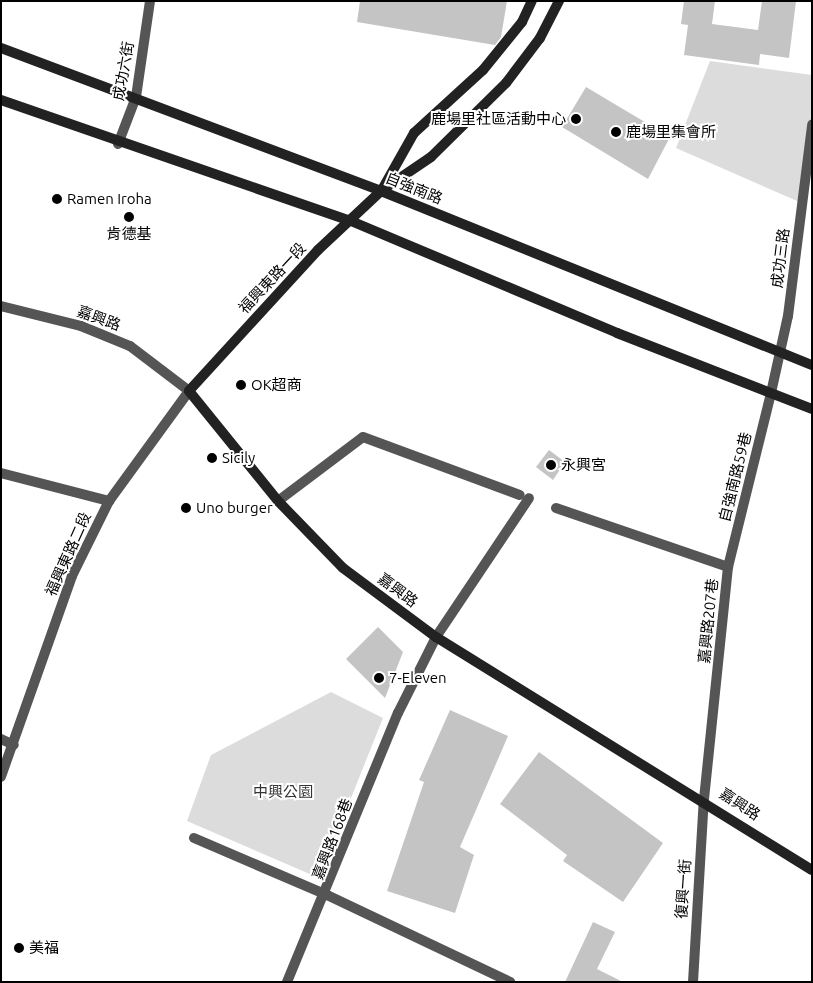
<!DOCTYPE html>
<meta charset="utf-8">
<style>
body{margin:0}
#map{position:relative;width:813px;height:983px;overflow:hidden;background:#fff;font-family:Ubuntu,"Noto Sans TC",sans-serif}
div>[style]{position:absolute}
[style*='--x']{left:calc(var(--x)*1px);top:calc(var(--y)*1px);width:calc(var(--w)*1px);rotate:calc(var(--a)*1deg)}
.green>*{inset:0;background:#dcdcdc}
.building>*{inset:0;background:#c4c4c4}
.lane>*{height:10px;margin:-5px;padding:0 5px;transform-origin:5px;border-radius:5px;background:#555}
.street>*{height:10px;margin:-5px;padding:0 5px;transform-origin:5px;border-radius:5px;background:#555}
.secondary>*{height:10px;margin:-5px;padding:0 5px;transform-origin:5px;border-radius:5px;background:#222}
.dots>*{width:14px;height:14px;translate:-50% -50%;box-sizing:border-box;border:2px solid #fff;border-radius:50%}
span{translate:-50% -50%;white-space:nowrap;text-align:center;line-height:1.15;-webkit-text-stroke:4px #fff;paint-order:stroke}
.street-label{font-size:15px;color:#000}
.poi-label{font-size:15px;color:#000}
.right{translate:-100% -50%;text-align:right}
.left{translate:0 -50%;text-align:left}
.park-label{font-size:15px;color:#333}
.frame{position:absolute;inset:0;border:2px solid #000;pointer-events:none}
</style>
<div id="map">
<div class="green">
<div style="clip-path:polygon(710px 61px,812px 75px,812px 140px,804px 204px,676px 148px)"></div>
<div style="clip-path:polygon(331px 692px,383px 718px,319px 878px,187px 821px,211px 755px)"></div>
</div>
<div class="building">
<div style="clip-path:polygon(360px 1px,507px 1px,501px 37px,495px 45px,357px 22px)"></div>
<div style="clip-path:polygon(684px 1px,715px 1px,712px 24px,758px 30px,762px 1px,796px 1px,789px 58px,760px 54px,759px 65px,684px 55px,688px 25px,681px 24px)"></div>
<div style="clip-path:polygon(586px 87px,670px 137px,648px 179px,562px 127px)"></div>
<div style="clip-path:polygon(549px 450px,565px 462px,553px 480px,536px 467px)"></div>
<div style="clip-path:polygon(378px 627px,403px 652px,385px 698px,346px 659px)"></div>
<div style="clip-path:polygon(450px 710px,508px 736px,460px 847px,474px 855px,455px 913px,387px 891px,424px 782px,419px 780px)"></div>
<div style="clip-path:polygon(539px 752px,663px 843px,623px 902px,563px 861px,567px 855px,500px 804px)"></div>
<div style="clip-path:polygon(593px 922px,615px 932px,597px 969px,623px 982px,565px 982px)"></div>
</div>
<div class="lane">
<div style="--x:1;--y:473;--w:112;--a:14.5"></div>
<div style="--x:556;--y:508;--w:182;--a:18.9"></div>
<div style="--x:704;--y:799;--w:233;--a:-84.1"></div>
<div style="--x:728;--y:567;--w:179;--a:-76.1"></div>
<div style="--x:194;--y:838;--w:145;--a:23.2"></div>
<div style="--x:287;--y:982;--w:291;--a:-67.6"></div>
<div style="--x:398;--y:713;--w:85;--a:-63.4"></div>
<div style="--x:436;--y:637;--w:167;--a:-56.2"></div>
</div>
<div class="street">
<div style="--x:118;--y:144;--w:50;--a:-69"></div>
<div style="--x:136;--y:97;--w:97;--a:-81.7"></div>
<div style="--x:1;--y:306;--w:82;--a:14"></div>
<div style="--x:81;--y:326;--w:53;--a:22.2"></div>
<div style="--x:130;--y:346;--w:74;--a:37.3"></div>
<div style="--x:189;--y:391;--w:136;--a:126"></div>
<div style="--x:109;--y:501;--w:84;--a:116.3"></div>
<div style="--x:72;--y:576;--w:213;--a:109.5"></div>
<div style="--x:771;--y:393;--w:79;--a:-77.6"></div>
<div style="--x:788;--y:316;--w:193;--a:-82.8"></div>
<div style="--x:278;--y:501;--w:106;--a:-37"></div>
<div style="--x:363;--y:437;--w:167;--a:20.3"></div>
<div style="--x:1;--y:739;--w:14;--a:25"></div>
<div style="--x:327;--y:895;--w:203;--a:25.4"></div>
<div style="--x:693;--y:982;--w:183;--a:-86.6"></div>
</div>
<div class="secondary">
<div style="--x:559;--y:1;--w:42;--a:117.2"></div>
<div style="--x:540;--y:38;--w:56;--a:127.1"></div>
<div style="--x:506;--y:83;--w:105;--a:135.4"></div>
<div style="--x:431;--y:157;--w:60;--a:145.8"></div>
<div style="--x:381;--y:191;--w:86;--a:136.9"></div>
<div style="--x:318;--y:250;--w:191;--a:132.5"></div>
<div style="--x:189;--y:391;--w:141;--a:51"></div>
<div style="--x:278;--y:501;--w:93;--a:45.9"></div>
<div style="--x:343;--y:568;--w:116;--a:36.6"></div>
<div style="--x:436;--y:637;--w:442;--a:31.8"></div>
<div style="--x:1;--y:48;--w:406;--a:20.6"></div>
<div style="--x:381;--y:191;--w:465;--a:22"></div>
<div style="--x:1;--y:100;--w:370;--a:19.1"></div>
<div style="--x:351;--y:221;--w:289;--a:22.8"></div>
<div style="--x:617;--y:333;--w:209;--a:21.3"></div>
<div style="--x:383;--y:188;--w:63;--a:-60.6"></div>
<div style="--x:414;--y:133;--w:93;--a:-42.4"></div>
<div style="--x:483;--y:70;--w:62;--a:-50.9"></div>
<div style="--x:522;--y:22;--w:23;--a:-65"></div>
</div>
<div class="dots">
<div style="left:576px;top:119px;background:#000"></div>
<div style="left:616px;top:132px;background:#000"></div>
<div style="left:57px;top:199px;background:#000"></div>
<div style="left:129px;top:217px;background:#000"></div>
<div style="left:241px;top:385px;background:#000"></div>
<div style="left:212px;top:458px;background:#000"></div>
<div style="left:551px;top:465px;background:#000"></div>
<div style="left:186px;top:508px;background:#000"></div>
<div style="left:379px;top:678px;background:#000"></div>
<div style="left:19px;top:948px;background:#000"></div>
</div>
<div class="street-label">
<span style="left:123px;top:71px;rotate:-80deg">成功六街</span>
<span style="left:414px;top:188px;rotate:22deg">自強南路</span>
<span style="left:780px;top:258px;rotate:-83deg">成功三路</span>
<span style="left:272px;top:278px;rotate:-47deg">福興東路一段</span>
<span style="left:99px;top:318px;rotate:20deg">嘉興路</span>
<span style="left:735px;top:477px;rotate:-76deg">自強南路59巷</span>
<span style="left:68px;top:554px;rotate:-66deg">福興東路二段</span>
<span style="left:398px;top:590px;rotate:37deg">嘉興路</span>
<span style="left:708px;top:621px;rotate:-84deg">嘉興路207巷</span>
<span style="left:740px;top:804px;rotate:33deg">嘉興路</span>
<span style="left:332px;top:839px;rotate:-69deg">嘉興路168巷</span>
<span style="left:683px;top:889px;rotate:-86deg">復興一街</span>
</div>
<div class="poi-label">
<span class="right" style="left:566px;top:119px">鹿場里社區活動中心</span>
<span class="left" style="left:626px;top:132px">鹿場里集會所</span>
<span class="left" style="left:67px;top:199px">Ramen Iroha</span>
<span style="left:129px;top:234px">肯德基</span>
<span class="left" style="left:251px;top:385px">OK超商</span>
<span class="left" style="left:222px;top:458px">Sicily</span>
<span class="left" style="left:561px;top:465px">永興宮</span>
<span class="left" style="left:196px;top:508px">Uno burger</span>
<span class="left" style="left:389px;top:678px">7-Eleven</span>
<span class="left" style="left:29px;top:948px">美福</span>
</div>
<div class="park-label">
<span style="left:283px;top:792px">中興公園</span>
</div>
<div class="frame"></div>
</div>
